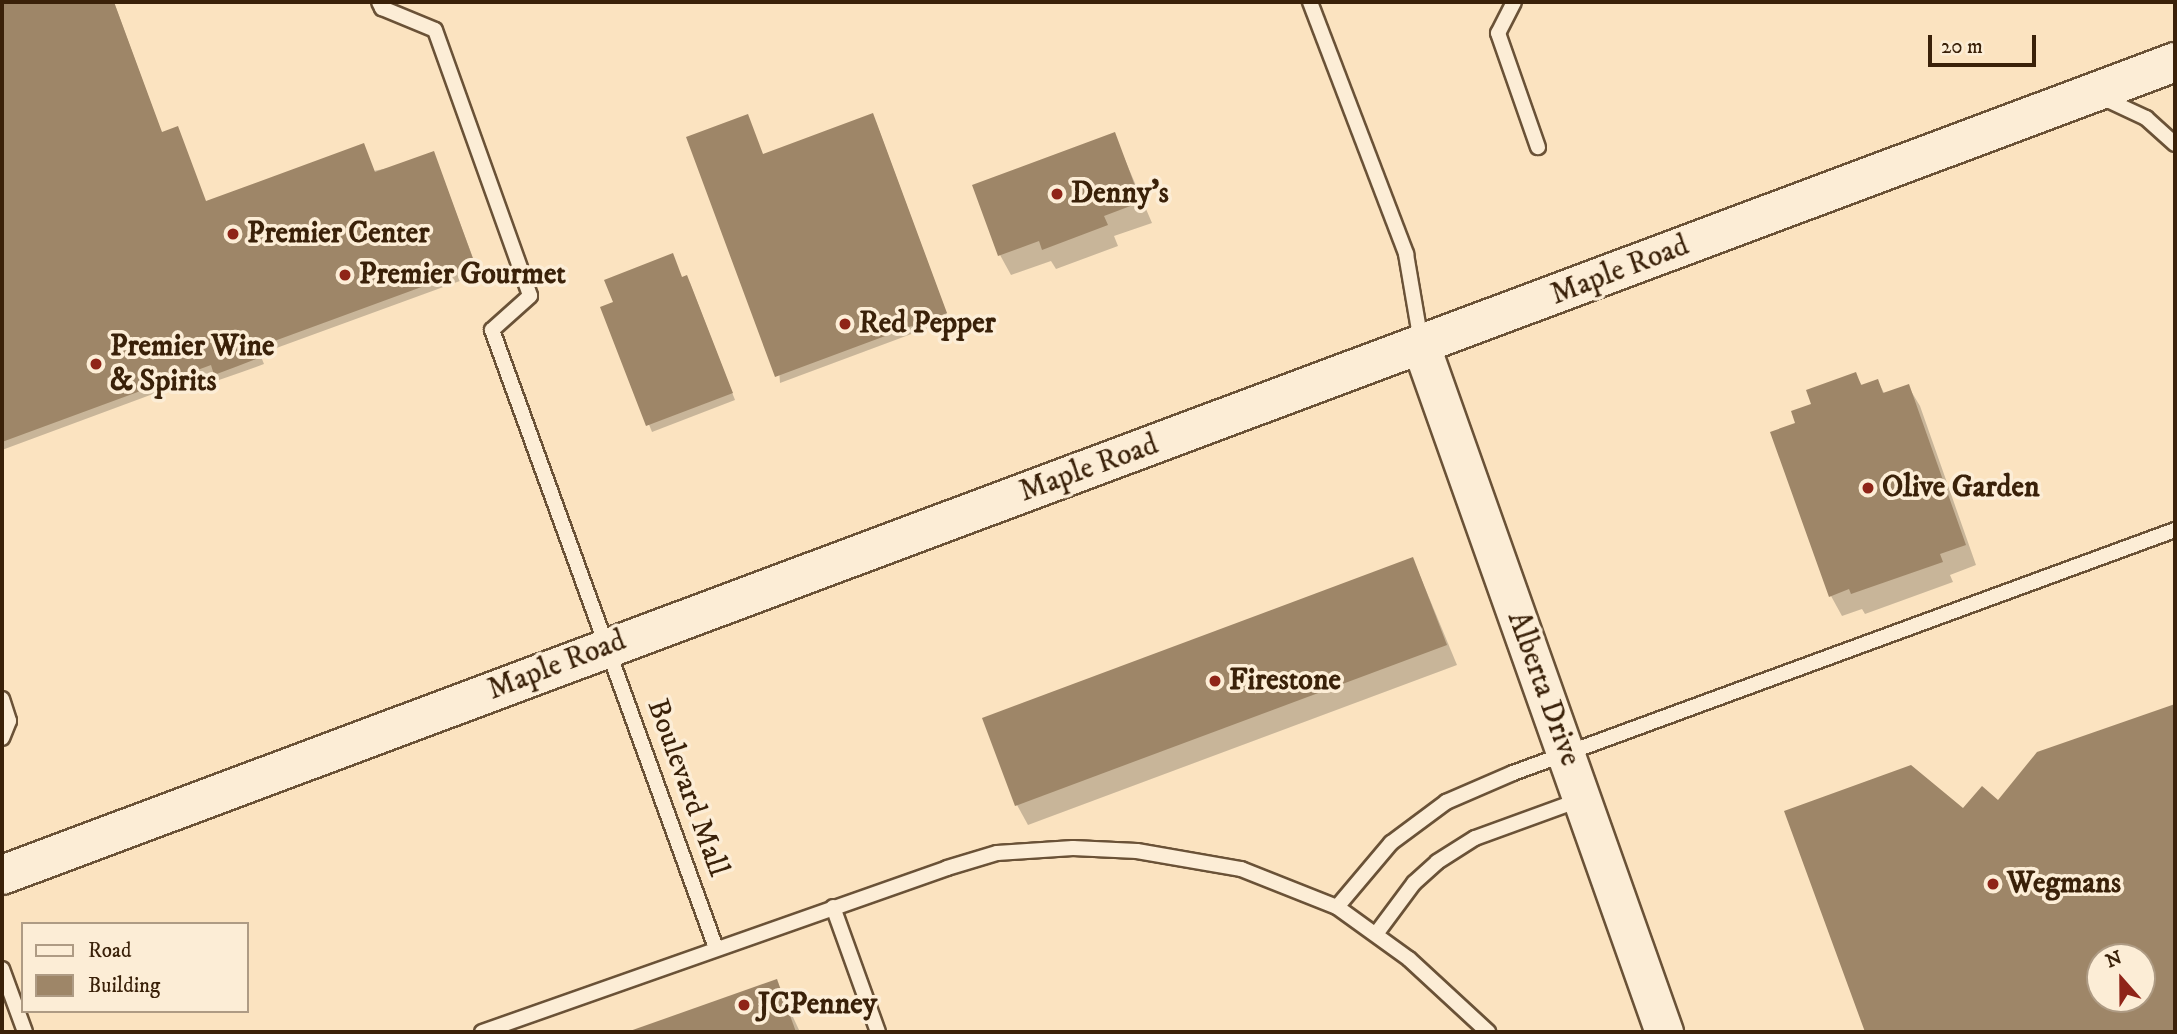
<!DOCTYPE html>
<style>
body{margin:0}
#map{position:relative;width:2177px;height:1034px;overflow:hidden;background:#fbe3c0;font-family:"IM FELL DW Pica",serif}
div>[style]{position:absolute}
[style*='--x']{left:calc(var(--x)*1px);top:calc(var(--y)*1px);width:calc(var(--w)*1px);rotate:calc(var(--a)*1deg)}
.shadow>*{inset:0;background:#0003}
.building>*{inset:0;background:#9e8668}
.roads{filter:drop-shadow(2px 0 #6a5237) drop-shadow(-2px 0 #6a5237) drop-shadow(0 2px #6a5237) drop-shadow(0 -2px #6a5237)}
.service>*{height:14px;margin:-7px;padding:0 7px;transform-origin:7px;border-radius:7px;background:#fcedd6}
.tertiary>*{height:37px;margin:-18.5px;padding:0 18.5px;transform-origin:18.5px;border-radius:18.5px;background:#fcedd6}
.secondary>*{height:38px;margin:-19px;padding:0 19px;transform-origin:19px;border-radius:19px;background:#fcedd6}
.dots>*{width:19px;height:19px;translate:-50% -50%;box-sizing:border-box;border:4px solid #fcedd6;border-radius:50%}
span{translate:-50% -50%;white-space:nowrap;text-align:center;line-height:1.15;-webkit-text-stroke:7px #fcedd6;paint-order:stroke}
.poi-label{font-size:30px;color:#3a2109;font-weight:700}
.left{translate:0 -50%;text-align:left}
.street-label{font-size:30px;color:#3a2109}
.frame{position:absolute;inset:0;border:4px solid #3a2109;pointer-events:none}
.legend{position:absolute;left:21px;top:922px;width:228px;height:91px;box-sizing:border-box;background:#fcedd6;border:2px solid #ae9b84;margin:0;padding:9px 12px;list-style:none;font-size:21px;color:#3a2109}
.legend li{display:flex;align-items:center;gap:14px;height:35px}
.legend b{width:35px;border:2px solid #ae9b84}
.north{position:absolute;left:2086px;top:943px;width:70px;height:70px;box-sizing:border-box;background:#fcedd6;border:2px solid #ae9b84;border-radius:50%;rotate:339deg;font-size:19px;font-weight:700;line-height:28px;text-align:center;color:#3a2109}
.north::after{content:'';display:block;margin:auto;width:24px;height:32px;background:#8f2418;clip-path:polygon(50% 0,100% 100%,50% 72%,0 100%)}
.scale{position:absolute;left:1928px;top:35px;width:108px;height:32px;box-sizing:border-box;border:4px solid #3a2109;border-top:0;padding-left:9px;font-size:21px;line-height:24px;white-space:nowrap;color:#3a2109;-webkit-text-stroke:5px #fcedd6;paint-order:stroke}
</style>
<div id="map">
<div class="shadow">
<div style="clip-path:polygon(2px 2px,114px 2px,162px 134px,177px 128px,206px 203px,436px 159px,479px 274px,260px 354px,264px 364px,242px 372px,219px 380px,215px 371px,2px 450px)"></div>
<div style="clip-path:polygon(876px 122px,949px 320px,780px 383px,764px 156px)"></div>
<div style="clip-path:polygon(1114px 134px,1152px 223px,1114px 236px,1118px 246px,1056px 269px,1051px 261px,1011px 275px,1000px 255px)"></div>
<div style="clip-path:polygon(682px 279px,690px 283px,735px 400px,652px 432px,602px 308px)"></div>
<div style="clip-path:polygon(1855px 374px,1863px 387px,1878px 381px,1885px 395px,1908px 386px,1920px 406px,1976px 565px,1950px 575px,1953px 582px,1865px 614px,1862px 609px,1842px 616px,1831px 596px,1813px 405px)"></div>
<div style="clip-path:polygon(1413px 559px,1457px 665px,1028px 825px,1017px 805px)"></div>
<div style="clip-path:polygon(evenodd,2175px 706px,2175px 1032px,1866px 1032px,1786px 812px,1963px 810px,1998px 802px,2038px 754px,2175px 706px,2100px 957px,2142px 957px,2142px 999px,2100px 999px,2100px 957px)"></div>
<div style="clip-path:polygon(776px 981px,800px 1032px,631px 1032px)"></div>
</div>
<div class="building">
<div style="clip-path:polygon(2px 2px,114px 2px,162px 132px,178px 126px,206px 201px,364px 143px,375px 172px,434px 151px,476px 267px,258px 347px,261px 357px,238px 366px,214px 375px,211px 365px,2px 442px)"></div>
<div style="clip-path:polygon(873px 113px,947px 313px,775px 377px,686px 137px,748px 114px,763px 154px)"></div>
<div style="clip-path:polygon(1115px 132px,1141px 202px,1104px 216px,1108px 225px,1042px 250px,1039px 241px,998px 256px,972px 185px)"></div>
<div style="clip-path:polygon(673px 253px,682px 277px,687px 275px,733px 393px,646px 426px,600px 307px,613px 302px,604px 280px)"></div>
<div style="clip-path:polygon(1856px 372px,1861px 385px,1878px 379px,1883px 393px,1909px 384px,1966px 545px,1940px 554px,1943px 562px,1851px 594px,1849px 589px,1829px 597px,1770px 432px,1795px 423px,1791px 411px,1811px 404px,1806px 390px)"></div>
<div style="clip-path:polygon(1413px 557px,1447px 645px,1015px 806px,982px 718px)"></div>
<div style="clip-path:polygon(evenodd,2175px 704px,2175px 1032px,1865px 1032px,1784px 811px,1911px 765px,1963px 808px,1982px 786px,1998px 800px,2037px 752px,2175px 704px,2100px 957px,2142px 957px,2142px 999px,2100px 999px,2100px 957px)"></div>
<div style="clip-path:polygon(777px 979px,796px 1032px,627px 1032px)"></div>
</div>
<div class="roads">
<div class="service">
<div style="--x:379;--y:2;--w:7;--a:63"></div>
<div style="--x:382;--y:8;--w:57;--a:22.5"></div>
<div style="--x:435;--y:30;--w:282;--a:70.3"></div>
<div style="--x:530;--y:296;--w:51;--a:138.2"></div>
<div style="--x:492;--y:330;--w:657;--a:70.08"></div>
<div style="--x:1310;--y:2;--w:270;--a:69.1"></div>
<div style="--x:1406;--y:254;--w:89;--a:80.3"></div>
<div style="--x:1514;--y:2;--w:35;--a:117"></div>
<div style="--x:1498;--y:33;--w:121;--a:70.7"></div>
<div style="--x:2101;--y:97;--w:50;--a:25"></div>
<div style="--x:2146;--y:118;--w:39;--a:42"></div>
<div style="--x:2;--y:699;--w:23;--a:72"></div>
<div style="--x:9;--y:721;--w:18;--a:112"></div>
<div style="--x:833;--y:907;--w:133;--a:70.2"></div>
<div style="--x:1337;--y:907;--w:84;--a:-49.8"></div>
<div style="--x:1391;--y:843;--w:69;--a:-36.7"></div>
<div style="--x:1446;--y:802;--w:73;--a:-23.4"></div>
<div style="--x:1513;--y:773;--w:705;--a:-20.16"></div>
<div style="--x:1376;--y:934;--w:64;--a:-53.3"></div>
<div style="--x:1414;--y:883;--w:31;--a:-42"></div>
<div style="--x:1437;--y:862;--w:45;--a:-32.3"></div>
<div style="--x:1475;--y:838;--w:114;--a:-20"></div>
<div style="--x:2;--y:969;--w:67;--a:69.9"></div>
<div style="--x:482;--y:1032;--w:493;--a:-19.4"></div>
<div style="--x:947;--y:868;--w:52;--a:-16.7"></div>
<div style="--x:997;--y:853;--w:76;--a:-3.8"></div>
<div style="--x:1073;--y:848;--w:64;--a:2.7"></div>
<div style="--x:1137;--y:851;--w:106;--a:9.8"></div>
<div style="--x:1241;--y:869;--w:103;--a:21.6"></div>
<div style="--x:1337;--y:907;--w:89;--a:35.8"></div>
<div style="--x:1409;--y:959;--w:108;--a:42.7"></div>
</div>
<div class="tertiary">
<div style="--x:1421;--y:346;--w:728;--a:70.49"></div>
</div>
<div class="secondary">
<div style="--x:2;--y:875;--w:2320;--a:-20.51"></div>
</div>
</div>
<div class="dots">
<div style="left:1057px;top:194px;background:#8f2418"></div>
<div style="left:233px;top:234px;background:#8f2418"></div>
<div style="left:345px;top:275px;background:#8f2418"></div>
<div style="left:845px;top:324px;background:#8f2418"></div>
<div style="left:96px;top:364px;background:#8f2418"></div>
<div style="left:1868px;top:488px;background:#8f2418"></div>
<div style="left:1215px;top:681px;background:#8f2418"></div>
<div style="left:1993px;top:884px;background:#8f2418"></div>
<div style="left:744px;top:1005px;background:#8f2418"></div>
</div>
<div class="poi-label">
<span class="left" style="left:1071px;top:194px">Denny's</span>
<span class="left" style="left:247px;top:234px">Premier Center</span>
<span class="left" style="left:359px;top:275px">Premier Gourmet</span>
<span class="left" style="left:859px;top:324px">Red Pepper</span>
<span class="left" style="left:110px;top:364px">Premier Wine<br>&amp; Spirits</span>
<span class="left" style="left:1882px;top:488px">Olive Garden</span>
<span class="left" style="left:1229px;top:681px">Firestone</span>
<span class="left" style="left:2007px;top:884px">Wegmans</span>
<span class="left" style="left:758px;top:1005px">JCPenney</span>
</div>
<div class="street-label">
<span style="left:1620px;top:271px;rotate:-21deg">Maple Road</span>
<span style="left:1089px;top:469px;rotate:-20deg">Maple Road</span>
<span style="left:557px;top:666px;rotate:-21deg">Maple Road</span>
<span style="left:1543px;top:689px;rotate:70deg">Alberta Drive</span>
<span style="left:687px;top:788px;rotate:70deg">Boulevard Mall</span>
</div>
<div class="frame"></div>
<ul class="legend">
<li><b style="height:9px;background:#fcedd6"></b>Road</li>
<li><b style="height:19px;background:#9e8668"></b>Building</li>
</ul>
<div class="north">N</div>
<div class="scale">20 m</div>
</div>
